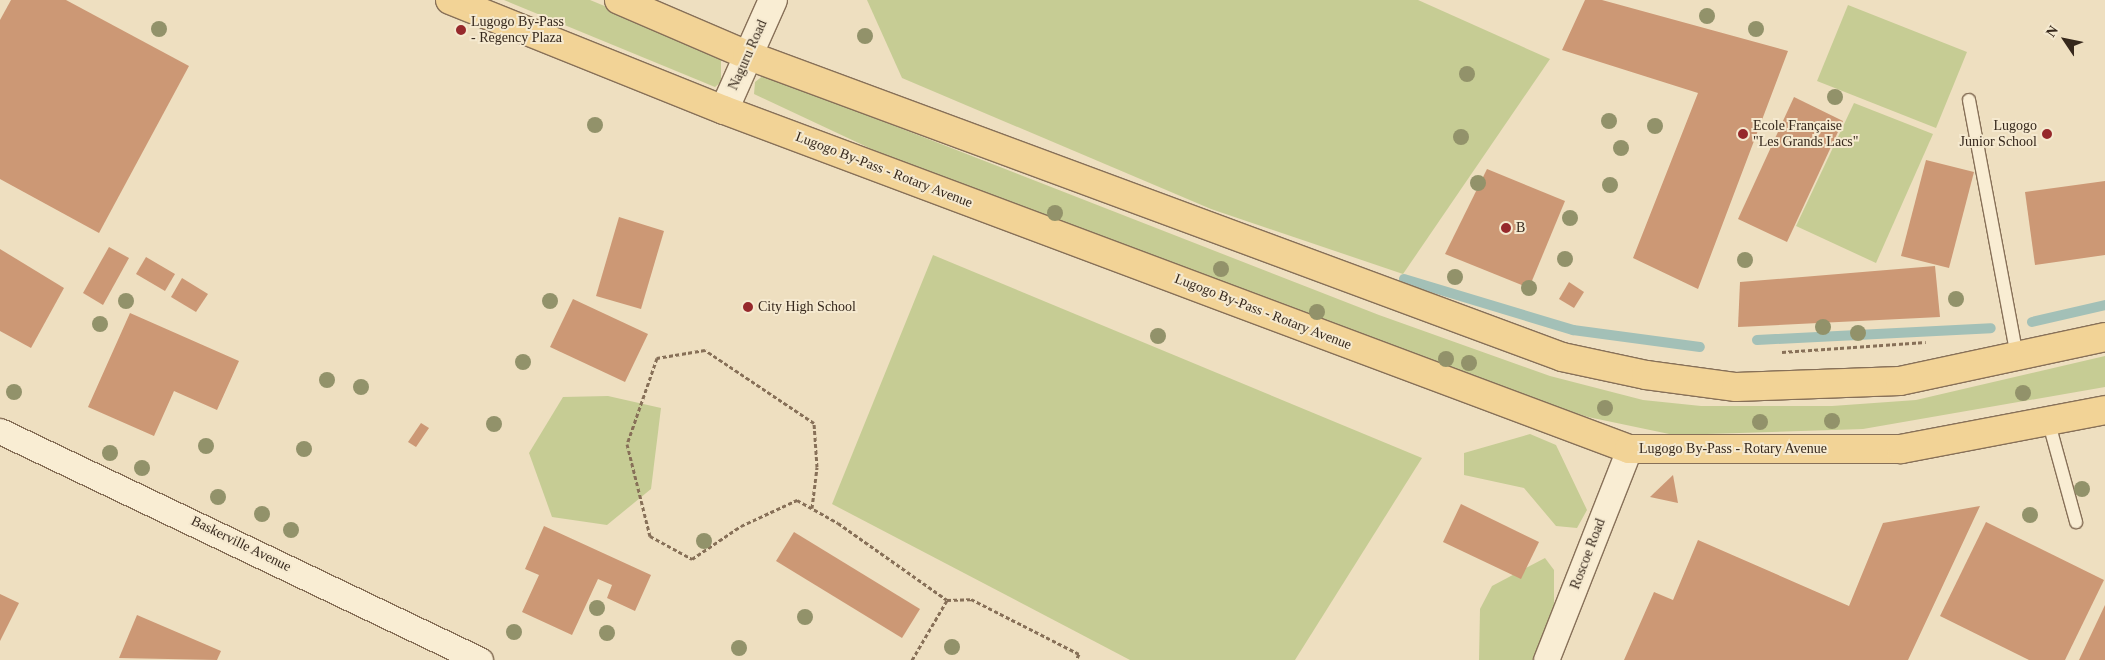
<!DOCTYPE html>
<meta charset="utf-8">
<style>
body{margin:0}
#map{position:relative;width:2105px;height:660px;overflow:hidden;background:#eedfc0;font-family:"Times New Roman",serif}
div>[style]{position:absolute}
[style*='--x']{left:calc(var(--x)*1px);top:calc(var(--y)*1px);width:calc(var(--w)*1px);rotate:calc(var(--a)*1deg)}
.green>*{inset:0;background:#c6cc94}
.stream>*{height:10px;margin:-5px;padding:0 5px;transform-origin:5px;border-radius:5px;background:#a3c0b7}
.building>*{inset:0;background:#cc9875}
.path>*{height:3px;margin-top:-1.5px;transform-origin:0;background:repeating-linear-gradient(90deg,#877058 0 4px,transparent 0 6.5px)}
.roads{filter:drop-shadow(1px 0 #877058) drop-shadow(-1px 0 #877058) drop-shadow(0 1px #877058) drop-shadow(0 -1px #877058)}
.lane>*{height:12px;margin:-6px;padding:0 6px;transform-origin:6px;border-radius:6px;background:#f9edd3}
.street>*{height:25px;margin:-12.5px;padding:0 12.5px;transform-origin:12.5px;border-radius:12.5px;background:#f9edd3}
.secondary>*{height:28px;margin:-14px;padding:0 14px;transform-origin:14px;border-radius:14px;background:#f9edd3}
.primary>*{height:28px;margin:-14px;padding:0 14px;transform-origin:14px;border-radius:14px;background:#f2d396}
.trees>*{width:16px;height:16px;margin:-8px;border-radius:50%;background:#92926a}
.dots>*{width:14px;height:14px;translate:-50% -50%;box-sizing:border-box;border:2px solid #f5e9cf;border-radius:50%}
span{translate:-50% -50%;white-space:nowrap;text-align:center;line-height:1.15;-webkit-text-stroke:4px #f5e9cf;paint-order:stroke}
.poi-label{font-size:14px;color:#36281c}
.left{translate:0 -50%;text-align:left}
.right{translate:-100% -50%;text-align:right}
.street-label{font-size:14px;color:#36281c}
.north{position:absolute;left:2040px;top:15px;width:50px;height:50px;-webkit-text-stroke:4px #f5e9cf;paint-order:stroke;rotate:304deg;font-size:14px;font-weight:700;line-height:20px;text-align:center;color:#36281c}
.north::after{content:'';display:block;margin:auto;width:18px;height:22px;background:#36281c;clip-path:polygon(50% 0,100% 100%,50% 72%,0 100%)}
</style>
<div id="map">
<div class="green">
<div style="clip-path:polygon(504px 0,590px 0,721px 54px,721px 82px,715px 87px)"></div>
<div style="clip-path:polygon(867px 0,1418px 0,1550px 59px,1403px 274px,1211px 209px,902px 78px)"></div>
<div style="clip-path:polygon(1848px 5px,1967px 52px,1936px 128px,1817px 81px)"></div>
<div style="clip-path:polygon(764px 75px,1379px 315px,1550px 376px,1643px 400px,1701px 406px,1832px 406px,1916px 400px,2105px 356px,2105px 387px,1863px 429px,1674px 435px,1588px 417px,1445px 372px,882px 154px,754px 94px,755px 82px)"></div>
<div style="clip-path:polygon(1854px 103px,1933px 134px,1876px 263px,1796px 226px)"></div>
<div style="clip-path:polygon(933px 255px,1422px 458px,1295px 660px,1130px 660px,832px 504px)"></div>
<div style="clip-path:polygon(608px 396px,661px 408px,651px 489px,607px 525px,552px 517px,529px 453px,563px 397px)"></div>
<div style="clip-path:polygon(1530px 434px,1556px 445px,1587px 510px,1577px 528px,1556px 526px,1524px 488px,1464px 475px,1464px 453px)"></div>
<div style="clip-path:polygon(1545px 558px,1554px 570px,1554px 613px,1533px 660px,1479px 660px,1480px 609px,1492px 586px)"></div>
</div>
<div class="stream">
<div style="--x:1404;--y:279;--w:177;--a:16.8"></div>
<div style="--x:1573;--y:330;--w:128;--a:7.6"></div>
<div style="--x:2032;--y:322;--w:75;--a:-13.1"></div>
<div style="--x:1757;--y:340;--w:234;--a:-2.9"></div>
</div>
<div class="building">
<div style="clip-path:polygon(11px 0,66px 0,189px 66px,99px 233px,0 179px,0 20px)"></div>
<div style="clip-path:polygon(1585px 0,1602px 0,1788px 51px,1698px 289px,1633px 258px,1698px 93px,1562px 50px)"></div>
<div style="clip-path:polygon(1794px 97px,1843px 121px,1787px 242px,1738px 219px)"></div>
<div style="clip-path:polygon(1926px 160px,1974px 172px,1949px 268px,1901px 256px)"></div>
<div style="clip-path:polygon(1487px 169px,1565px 201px,1529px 288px,1445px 254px)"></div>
<div style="clip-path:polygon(2105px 181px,2105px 255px,2035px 265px,2025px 192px)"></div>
<div style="clip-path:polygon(619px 217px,664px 231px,641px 309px,596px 296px)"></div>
<div style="clip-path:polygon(109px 247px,129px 258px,103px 305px,83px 293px)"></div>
<div style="clip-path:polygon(0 249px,64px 288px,31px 348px,0 331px)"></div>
<div style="clip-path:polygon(146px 257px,175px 274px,165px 291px,136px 274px)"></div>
<div style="clip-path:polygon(1935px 266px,1940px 317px,1738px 327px,1740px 282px)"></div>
<div style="clip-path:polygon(182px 278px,208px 294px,196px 312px,171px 297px)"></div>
<div style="clip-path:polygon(1569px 282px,1584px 292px,1574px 308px,1559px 299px)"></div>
<div style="clip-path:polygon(573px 299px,648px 334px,625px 382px,550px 347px)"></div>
<div style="clip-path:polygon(130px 313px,239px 361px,217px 410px,174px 391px,154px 436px,88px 407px)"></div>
<div style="clip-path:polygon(421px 423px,429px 428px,416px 447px,408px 442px)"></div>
<div style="clip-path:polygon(1673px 475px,1678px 503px,1650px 497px)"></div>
<div style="clip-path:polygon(1461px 504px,1539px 542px,1521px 579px,1443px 542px)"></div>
<div style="clip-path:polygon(1980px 506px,1908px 660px,1624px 660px,1654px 592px,1673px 600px,1698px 540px,1849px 606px,1883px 523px)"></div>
<div style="clip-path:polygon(1986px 522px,2104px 580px,2065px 660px,2029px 660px,1940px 616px)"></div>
<div style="clip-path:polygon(544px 526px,651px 575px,635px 611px,607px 598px,612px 585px,598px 579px,572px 635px,522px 612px,539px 575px,525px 569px)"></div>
<div style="clip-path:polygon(794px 532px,920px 609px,902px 638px,776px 561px)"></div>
<div style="clip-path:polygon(0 594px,19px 603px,0 641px)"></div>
<div style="clip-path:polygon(2105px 605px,2105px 660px,2079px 660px)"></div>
<div style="clip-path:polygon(137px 615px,221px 651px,217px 660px,119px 658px)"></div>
</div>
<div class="path">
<div style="--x:1782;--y:352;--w:144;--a:-4"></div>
<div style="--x:812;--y:508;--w:41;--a:-83"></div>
<div style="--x:817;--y:467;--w:44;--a:-93.9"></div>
<div style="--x:814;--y:423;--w:131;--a:-146.2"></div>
<div style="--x:705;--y:350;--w:49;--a:170.5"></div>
<div style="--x:657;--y:358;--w:91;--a:109.2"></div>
<div style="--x:627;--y:444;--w:95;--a:76"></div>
<div style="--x:650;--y:536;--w:48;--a:28.7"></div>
<div style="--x:692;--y:559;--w:59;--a:-34"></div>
<div style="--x:741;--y:526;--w:62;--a:-24.9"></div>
<div style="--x:797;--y:500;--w:47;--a:29.3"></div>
<div style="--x:838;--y:523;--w:133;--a:35.2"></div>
<div style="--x:912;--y:660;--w:69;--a:-59.7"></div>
<div style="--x:947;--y:600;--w:24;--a:-2"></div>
<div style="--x:971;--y:599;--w:121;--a:27"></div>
<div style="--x:1079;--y:654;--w:7;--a:117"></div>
</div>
<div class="roads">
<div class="lane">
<div style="--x:1969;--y:100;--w:261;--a:79.4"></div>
<div style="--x:2048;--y:420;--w:106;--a:74.6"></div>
</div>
<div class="street">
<div style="--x:0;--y:431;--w:532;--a:25.51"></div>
<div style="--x:1546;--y:660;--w:227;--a:-68.5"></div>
</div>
<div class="secondary">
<div style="--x:724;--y:110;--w:120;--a:-66"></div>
</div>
<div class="primary">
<div style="--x:450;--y:0;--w:295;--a:21.9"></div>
<div style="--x:724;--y:110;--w:966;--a:20.54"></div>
<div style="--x:1629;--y:449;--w:272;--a:0"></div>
<div style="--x:1901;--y:449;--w:208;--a:-10.8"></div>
<div style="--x:619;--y:0;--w:139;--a:23.3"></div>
<div style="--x:747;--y:55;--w:869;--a:20.33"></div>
<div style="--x:1562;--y:357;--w:86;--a:12.1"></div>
<div style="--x:1646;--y:375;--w:91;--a:7.6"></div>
<div style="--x:1736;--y:387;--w:164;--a:-2.1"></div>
<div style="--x:1900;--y:381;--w:210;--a:-12.1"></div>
</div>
</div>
<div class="trees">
<div style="left:1707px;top:16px"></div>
<div style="left:159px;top:29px"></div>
<div style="left:1756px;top:29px"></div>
<div style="left:865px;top:36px"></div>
<div style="left:1467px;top:74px"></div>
<div style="left:1835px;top:97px"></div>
<div style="left:1609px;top:121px"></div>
<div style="left:595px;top:125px"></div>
<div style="left:1655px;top:126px"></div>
<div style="left:1461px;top:137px"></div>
<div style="left:1621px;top:148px"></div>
<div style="left:1478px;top:183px"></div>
<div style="left:1610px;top:185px"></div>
<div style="left:1055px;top:213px"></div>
<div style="left:1570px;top:218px"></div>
<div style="left:1565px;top:259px"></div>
<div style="left:1745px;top:260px"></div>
<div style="left:1221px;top:269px"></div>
<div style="left:1455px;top:277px"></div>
<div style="left:1529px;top:288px"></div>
<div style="left:1956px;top:299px"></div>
<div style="left:126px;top:301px"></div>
<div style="left:550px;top:301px"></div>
<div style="left:1317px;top:312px"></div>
<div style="left:100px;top:324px"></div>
<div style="left:1823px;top:327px"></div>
<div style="left:1858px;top:333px"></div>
<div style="left:1158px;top:336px"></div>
<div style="left:1446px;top:359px"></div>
<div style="left:523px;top:362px"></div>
<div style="left:1469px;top:363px"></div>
<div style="left:327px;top:380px"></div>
<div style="left:361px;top:387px"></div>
<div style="left:14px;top:392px"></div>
<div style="left:2023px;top:393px"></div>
<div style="left:1605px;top:408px"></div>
<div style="left:1832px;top:421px"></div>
<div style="left:1760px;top:422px"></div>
<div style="left:494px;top:424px"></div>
<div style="left:206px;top:446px"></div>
<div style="left:304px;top:449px"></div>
<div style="left:110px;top:453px"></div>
<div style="left:142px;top:468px"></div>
<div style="left:2082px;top:489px"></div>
<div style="left:218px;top:497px"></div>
<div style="left:262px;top:514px"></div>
<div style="left:2030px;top:515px"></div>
<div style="left:291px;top:530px"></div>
<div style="left:704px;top:541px"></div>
<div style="left:597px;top:608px"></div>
<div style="left:805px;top:617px"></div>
<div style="left:514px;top:632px"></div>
<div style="left:607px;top:633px"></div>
<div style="left:952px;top:647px"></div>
<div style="left:739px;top:648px"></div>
</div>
<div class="dots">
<div style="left:461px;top:30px;background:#96282b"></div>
<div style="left:1743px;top:134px;background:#96282b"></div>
<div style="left:2047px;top:134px;background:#96282b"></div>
<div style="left:1506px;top:228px;background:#96282b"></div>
<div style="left:748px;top:307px;background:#96282b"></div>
</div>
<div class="poi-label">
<span class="left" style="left:471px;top:30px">Lugogo By-Pass<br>- Regency Plaza</span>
<span class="left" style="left:1753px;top:134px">Ecole Française<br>"Les Grands Lacs"</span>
<span class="right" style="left:2037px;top:134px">Lugogo<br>Junior School</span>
<span class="left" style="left:1516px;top:228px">B</span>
<span class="left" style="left:758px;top:307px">City High School</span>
</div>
<div class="street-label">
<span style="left:748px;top:55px;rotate:-66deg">Naguru Road</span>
<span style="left:884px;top:170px;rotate:21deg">Lugogo By-Pass - Rotary Avenue</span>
<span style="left:1263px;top:312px;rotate:21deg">Lugogo By-Pass - Rotary Avenue</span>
<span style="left:1733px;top:449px">Lugogo By-Pass - Rotary Avenue</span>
<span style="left:241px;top:544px;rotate:26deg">Baskerville Avenue</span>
<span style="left:1588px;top:554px;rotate:-69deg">Roscoe Road</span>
</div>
<div class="north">N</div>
</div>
